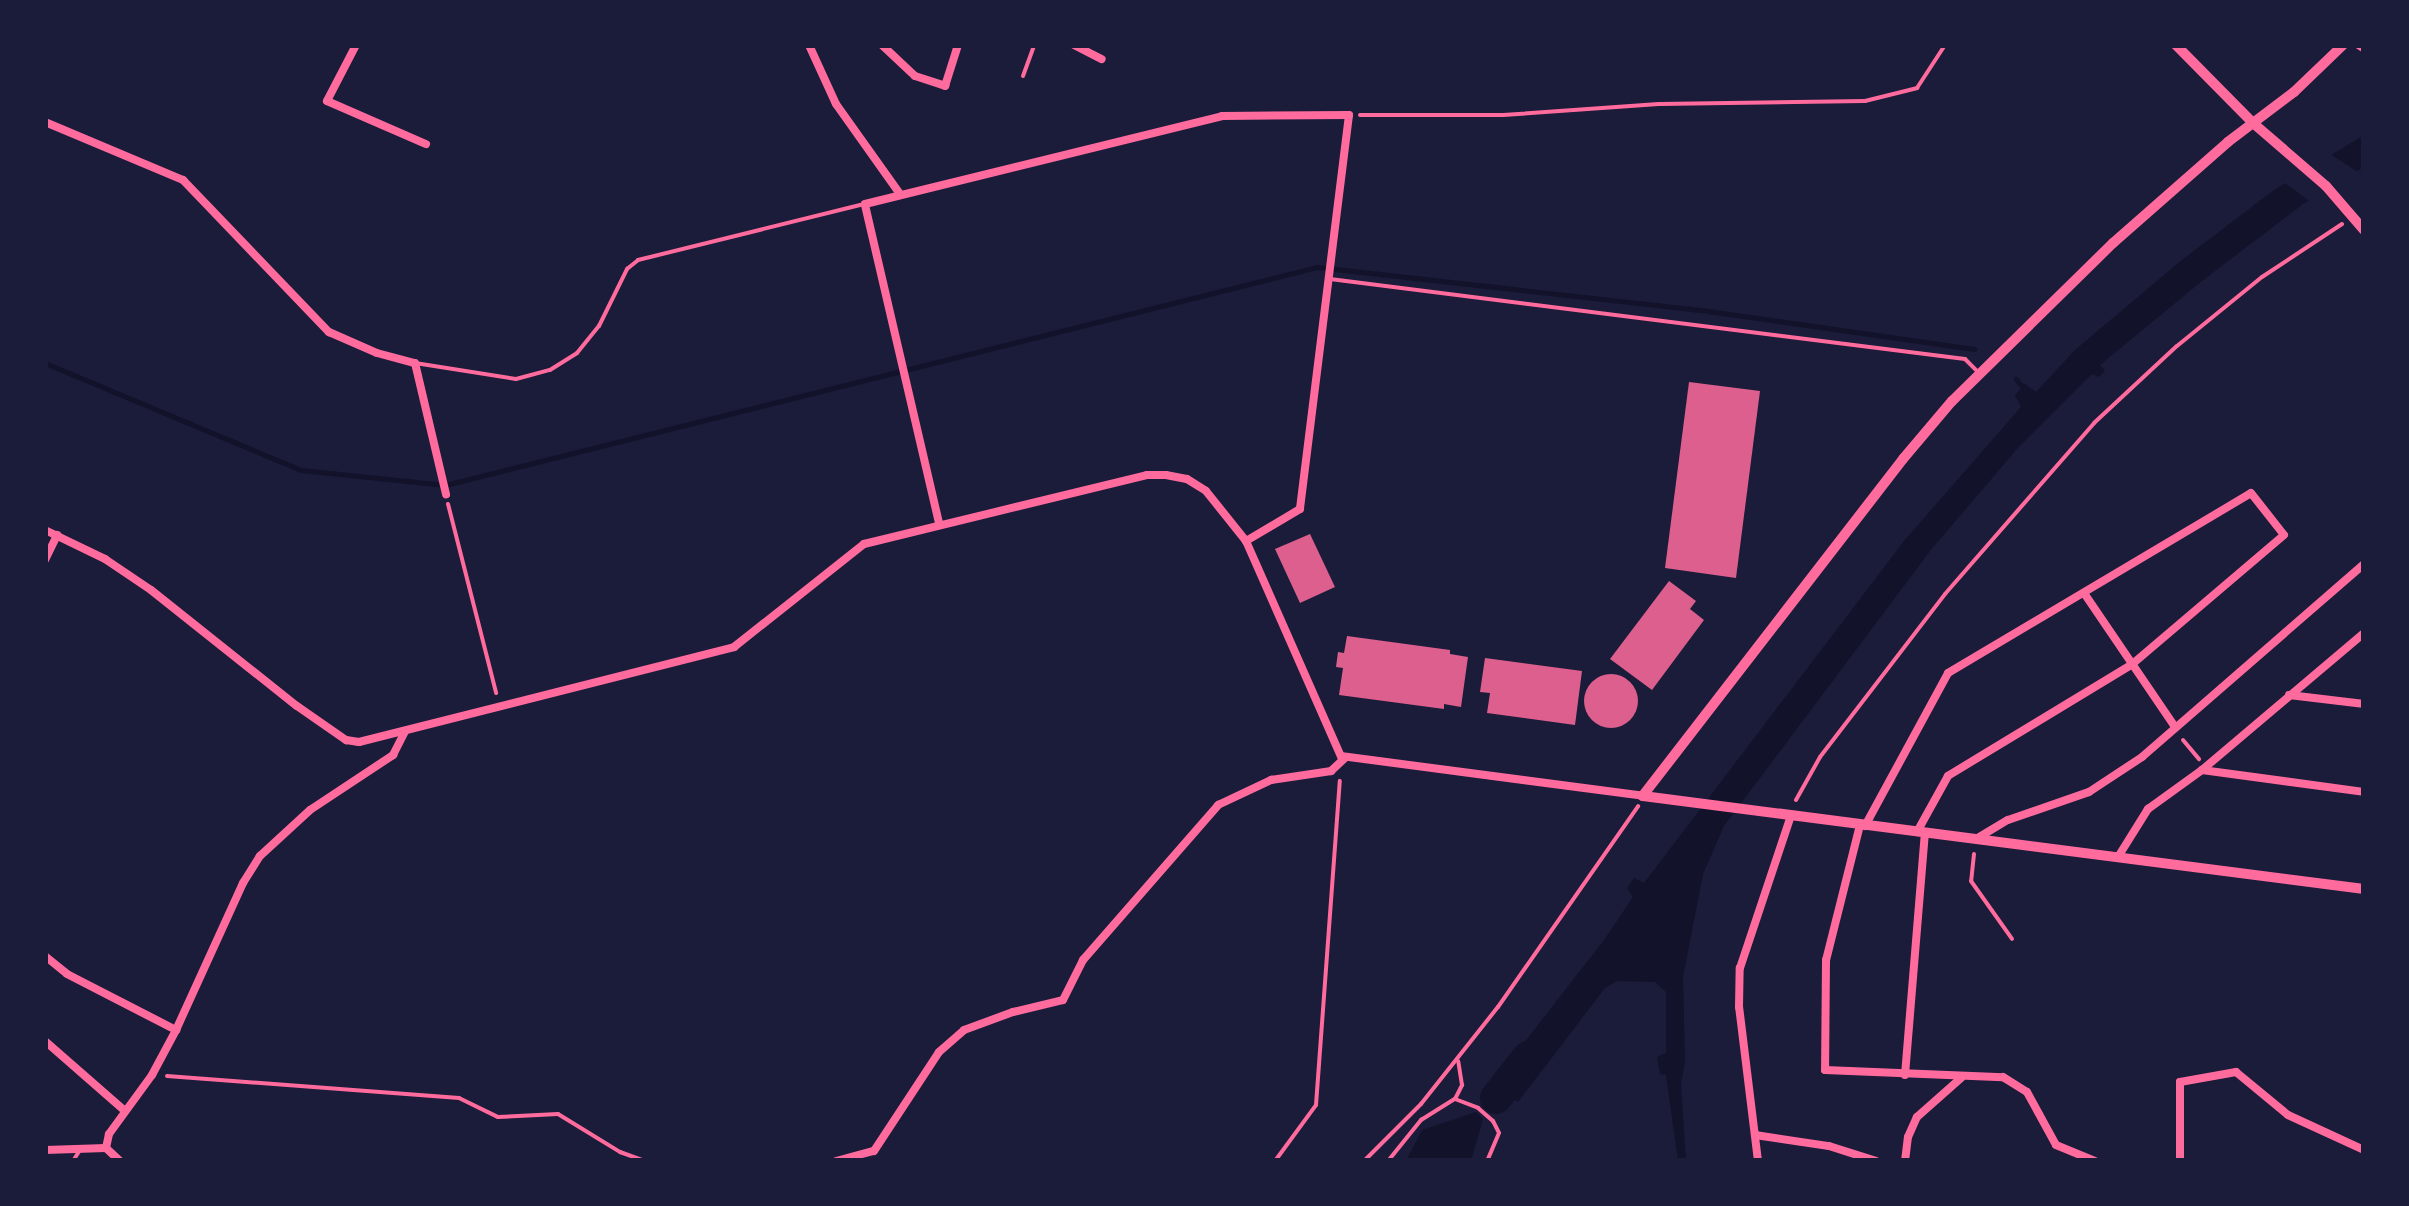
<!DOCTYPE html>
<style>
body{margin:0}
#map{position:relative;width:2409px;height:1206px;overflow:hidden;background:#1b1b3a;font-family:"Work Sans",sans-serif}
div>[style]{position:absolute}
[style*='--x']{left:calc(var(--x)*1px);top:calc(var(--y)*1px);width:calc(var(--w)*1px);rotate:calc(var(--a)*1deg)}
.water>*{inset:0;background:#12122b}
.pier>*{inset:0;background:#1b1b3a}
.stream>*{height:5px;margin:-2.5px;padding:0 2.5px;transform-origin:2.5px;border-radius:2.5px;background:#12122b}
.river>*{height:32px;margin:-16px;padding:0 16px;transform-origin:16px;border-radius:16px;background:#12122b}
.building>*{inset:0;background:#dd5f8e}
.round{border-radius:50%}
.path>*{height:4px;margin:-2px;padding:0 2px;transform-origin:2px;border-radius:2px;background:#ff6b9d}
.service>*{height:4px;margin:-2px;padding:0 2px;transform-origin:2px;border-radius:2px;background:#ff6b9d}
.minor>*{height:8px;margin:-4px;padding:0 4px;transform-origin:4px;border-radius:4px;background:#ff6b9d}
.tertiary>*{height:10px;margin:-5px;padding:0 5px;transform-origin:5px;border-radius:5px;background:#ff6b9d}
span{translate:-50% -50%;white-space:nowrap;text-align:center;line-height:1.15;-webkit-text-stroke:8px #1b1b3a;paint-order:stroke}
.frame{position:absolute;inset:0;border:48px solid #1b1b3a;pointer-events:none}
</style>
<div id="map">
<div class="water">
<div style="clip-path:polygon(2364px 135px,2364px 167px,2303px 204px,2202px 281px,2100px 365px,2105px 371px,2099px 377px,2092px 374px,2016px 450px,1930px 551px,1724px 826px,1703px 874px,1683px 977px,1685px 1061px,1681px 1084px,1686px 1161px,1678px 1161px,1666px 1075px,1660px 1074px,1657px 1057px,1666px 1053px,1666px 992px,1655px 982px,1617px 981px,1605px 988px,1518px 1102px,1492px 1084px,1604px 940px,1633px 897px,1627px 888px,1634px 878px,1644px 883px,1904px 541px,2021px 407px,2015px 395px,2025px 384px,2036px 392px,2076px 349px,2182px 260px,2274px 190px)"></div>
<div style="clip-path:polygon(1476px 1112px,1483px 1119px,1471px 1161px,1406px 1161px,1422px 1130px)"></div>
</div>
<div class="pier">
<div style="clip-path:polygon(2327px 152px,2361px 174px,2313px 204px,2281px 180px)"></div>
</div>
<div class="stream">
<div style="--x:45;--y:363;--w:277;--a:22.7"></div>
<div style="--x:301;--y:470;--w:145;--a:5.9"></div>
<div style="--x:445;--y:485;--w:899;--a:-14.04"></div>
<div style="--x:1317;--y:267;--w:393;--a:6.4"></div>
<div style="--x:1708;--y:311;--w:269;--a:8.1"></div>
<div style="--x:2016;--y:379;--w:17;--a:50"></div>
</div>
<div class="river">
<div style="--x:1496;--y:1098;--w:52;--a:-52"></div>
</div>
<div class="building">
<div style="clip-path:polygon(1689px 382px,1760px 391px,1736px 578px,1665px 568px)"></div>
<div style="clip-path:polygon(1310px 534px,1335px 587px,1300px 603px,1275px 549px)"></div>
<div style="clip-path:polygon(1669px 581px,1696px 601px,1690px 609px,1704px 620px,1652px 690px,1610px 659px)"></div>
<div style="clip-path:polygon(1347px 636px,1450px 650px,1450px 654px,1468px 657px,1461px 707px,1444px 704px,1444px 709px,1339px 695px,1343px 668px,1336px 667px,1338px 652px,1344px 653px)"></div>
<div style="clip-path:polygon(1485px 658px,1582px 671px,1575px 725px,1487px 713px,1490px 693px,1480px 692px)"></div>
<div class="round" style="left:1584px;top:674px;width:54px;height:54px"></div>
</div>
<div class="path">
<div style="--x:2355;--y:45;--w:11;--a:34"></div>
<div style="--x:1360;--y:115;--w:143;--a:0"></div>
<div style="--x:1503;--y:115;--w:156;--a:-4"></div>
<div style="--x:1659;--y:104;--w:206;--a:-0.8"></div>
<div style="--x:1865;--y:101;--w:54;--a:-14"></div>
<div style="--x:1917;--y:88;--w:51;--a:-56.9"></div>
<div style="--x:448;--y:504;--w:195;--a:75.7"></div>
<div style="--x:2183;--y:740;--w:25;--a:50"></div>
<div style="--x:1796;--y:800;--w:49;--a:-60.8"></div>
<div style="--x:1820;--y:757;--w:205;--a:-52.5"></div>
<div style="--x:1945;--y:594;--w:227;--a:-48.9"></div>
<div style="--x:2094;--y:423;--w:113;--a:-42.9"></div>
<div style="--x:2177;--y:346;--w:109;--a:-39.1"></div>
<div style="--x:2262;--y:277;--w:96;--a:-33.5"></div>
<div style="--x:1974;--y:854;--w:27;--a:96"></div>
<div style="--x:1971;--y:881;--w:71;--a:54.7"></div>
<div style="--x:167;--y:1076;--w:293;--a:4.3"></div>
<div style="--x:459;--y:1098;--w:43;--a:26"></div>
<div style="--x:498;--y:1117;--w:60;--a:-2.9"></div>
<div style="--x:558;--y:1114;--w:73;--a:31.5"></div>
<div style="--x:620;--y:1152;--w:27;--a:20"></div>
<div style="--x:1455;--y:1099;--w:16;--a:-63"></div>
<div style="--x:1462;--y:1085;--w:24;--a:-99"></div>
<div style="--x:1275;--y:1161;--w:69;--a:-53.8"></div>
<div style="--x:1316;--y:1105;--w:325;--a:-85.8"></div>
<div style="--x:1364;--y:1161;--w:81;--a:-45"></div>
<div style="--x:1421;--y:1104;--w:124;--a:-51.6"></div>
<div style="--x:1498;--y:1007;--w:245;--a:-55.1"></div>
<div style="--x:1388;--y:1161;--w:53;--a:-51.2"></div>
<div style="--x:1421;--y:1120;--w:40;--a:-32"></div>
<div style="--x:1455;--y:1099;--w:25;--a:21"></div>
<div style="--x:1478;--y:1108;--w:20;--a:41"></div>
<div style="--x:1493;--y:1121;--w:13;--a:63"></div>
<div style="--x:1499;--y:1133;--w:30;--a:113"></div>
</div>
<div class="service">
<div style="--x:1023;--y:76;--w:33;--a:-70"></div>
<div style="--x:1330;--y:279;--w:640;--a:7.18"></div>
<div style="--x:1965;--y:359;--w:20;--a:45"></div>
<div style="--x:415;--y:363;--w:102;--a:9"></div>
<div style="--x:516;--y:379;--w:35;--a:-15"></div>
<div style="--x:550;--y:370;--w:32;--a:-32"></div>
<div style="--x:577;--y:353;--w:35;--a:-51"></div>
<div style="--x:599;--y:326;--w:64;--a:-63.8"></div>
<div style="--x:627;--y:269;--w:14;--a:-39"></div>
<div style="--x:638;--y:260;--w:234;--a:-13.9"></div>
<div style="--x:73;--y:1161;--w:13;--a:-58"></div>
</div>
<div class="minor">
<div style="--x:356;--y:45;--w:63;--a:117.4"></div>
<div style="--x:327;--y:101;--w:108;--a:23.5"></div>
<div style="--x:809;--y:45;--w:65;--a:65.4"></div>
<div style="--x:836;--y:104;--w:110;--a:54.6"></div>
<div style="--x:882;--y:45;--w:45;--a:43.2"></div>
<div style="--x:915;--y:76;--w:32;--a:18"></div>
<div style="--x:945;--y:86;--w:43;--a:-72.4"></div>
<div style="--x:1074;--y:45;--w:31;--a:27"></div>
<div style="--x:45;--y:122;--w:150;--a:22.8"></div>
<div style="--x:183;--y:180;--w:211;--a:46.2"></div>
<div style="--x:329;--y:332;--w:52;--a:23.6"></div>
<div style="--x:377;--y:353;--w:39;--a:15"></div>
<div style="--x:415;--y:363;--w:135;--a:76.7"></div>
<div style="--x:939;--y:523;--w:327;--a:-103.1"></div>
<div style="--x:865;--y:204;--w:368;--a:-13.8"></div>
<div style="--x:1222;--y:116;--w:127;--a:-0.5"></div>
<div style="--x:1349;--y:115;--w:397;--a:97.1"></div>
<div style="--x:1300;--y:509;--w:63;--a:149.3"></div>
<div style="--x:45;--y:530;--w:67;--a:25.8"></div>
<div style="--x:105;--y:559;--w:55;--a:34"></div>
<div style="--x:151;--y:590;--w:186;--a:38.5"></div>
<div style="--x:297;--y:706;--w:60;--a:34.8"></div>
<div style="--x:346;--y:740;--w:13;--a:9"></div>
<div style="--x:359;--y:742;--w:387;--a:-14.2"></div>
<div style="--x:734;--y:647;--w:166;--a:-38.4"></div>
<div style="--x:864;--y:544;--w:291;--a:-13.7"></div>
<div style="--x:1147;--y:475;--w:19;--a:0"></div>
<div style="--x:1166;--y:475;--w:21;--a:11"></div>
<div style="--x:1187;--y:479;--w:22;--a:32"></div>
<div style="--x:1206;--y:491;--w:64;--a:51.3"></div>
<div style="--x:1246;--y:541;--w:235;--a:66.2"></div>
<div style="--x:1341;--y:756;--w:305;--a:7.5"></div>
<div style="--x:45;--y:560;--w:28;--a:-64"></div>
<div style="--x:2084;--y:593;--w:162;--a:55.8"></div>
<div style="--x:2289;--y:695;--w:76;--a:6.8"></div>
<div style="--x:2202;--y:770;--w:163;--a:7.7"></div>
<div style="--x:1860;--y:825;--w:139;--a:104.1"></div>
<div style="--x:1826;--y:960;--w:110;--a:90.5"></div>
<div style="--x:1825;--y:1070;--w:178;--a:2.3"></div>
<div style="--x:2003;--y:1077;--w:28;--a:32"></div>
<div style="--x:2027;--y:1092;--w:60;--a:61.3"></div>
<div style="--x:2056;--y:1145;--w:42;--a:22.3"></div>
<div style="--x:1865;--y:826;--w:174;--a:-61.5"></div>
<div style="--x:1948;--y:673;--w:352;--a:-30.7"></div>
<div style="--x:2251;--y:493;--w:53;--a:51.8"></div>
<div style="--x:2284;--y:535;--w:201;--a:139.6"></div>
<div style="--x:2131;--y:665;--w:214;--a:148.8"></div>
<div style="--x:1948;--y:776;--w:64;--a:119"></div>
<div style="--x:1976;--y:839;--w:37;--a:-31"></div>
<div style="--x:2008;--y:820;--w:86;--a:-19.1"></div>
<div style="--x:2089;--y:792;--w:64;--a:-33.4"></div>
<div style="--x:2142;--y:757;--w:294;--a:-41"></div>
<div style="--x:2118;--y:857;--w:57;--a:-58"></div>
<div style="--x:2148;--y:809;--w:67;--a:-35.8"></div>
<div style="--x:2202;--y:770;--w:212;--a:-40.2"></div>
<div style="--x:45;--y:956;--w:28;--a:39"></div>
<div style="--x:67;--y:974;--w:123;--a:27.2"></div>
<div style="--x:45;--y:1041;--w:106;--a:41.2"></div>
<div style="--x:1905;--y:1075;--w:242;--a:-85.3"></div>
<div style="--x:1755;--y:1135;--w:75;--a:8.5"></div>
<div style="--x:1829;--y:1146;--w:49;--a:17.7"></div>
<div style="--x:106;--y:1148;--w:14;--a:-78"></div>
<div style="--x:109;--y:1134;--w:73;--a:-53.9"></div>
<div style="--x:152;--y:1075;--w:51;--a:-61.9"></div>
<div style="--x:176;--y:1030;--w:162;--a:-65.5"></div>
<div style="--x:243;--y:883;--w:32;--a:-58"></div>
<div style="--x:260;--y:856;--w:68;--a:-42.6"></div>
<div style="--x:310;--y:810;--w:100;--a:-33.5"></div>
<div style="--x:393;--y:755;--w:25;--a:-63"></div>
<div style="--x:45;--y:1150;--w:61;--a:-1.9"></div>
<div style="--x:106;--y:1148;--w:19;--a:43"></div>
<div style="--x:836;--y:1161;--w:39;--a:-15"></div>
<div style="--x:874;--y:1151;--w:118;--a:-56.7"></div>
<div style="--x:939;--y:1052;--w:33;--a:-41"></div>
<div style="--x:964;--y:1030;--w:52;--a:-20.2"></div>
<div style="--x:1013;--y:1012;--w:51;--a:-13.5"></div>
<div style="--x:1063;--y:1000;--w:45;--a:-63.4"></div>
<div style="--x:1083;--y:960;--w:206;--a:-48.9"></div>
<div style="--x:1218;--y:805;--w:59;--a:-25.3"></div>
<div style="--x:1271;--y:780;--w:61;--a:-8.5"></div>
<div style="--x:1331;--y:771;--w:19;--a:-43"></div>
<div style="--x:1758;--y:1161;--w:155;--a:-97"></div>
<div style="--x:1739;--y:1007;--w:39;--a:-89"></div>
<div style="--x:1740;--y:968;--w:160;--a:-71.5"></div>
<div style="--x:1905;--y:1161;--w:24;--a:-83"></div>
<div style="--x:1908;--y:1137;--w:22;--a:-66"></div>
<div style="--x:1917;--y:1117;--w:60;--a:-41.6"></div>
<div style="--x:2180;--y:1161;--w:79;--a:-90"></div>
<div style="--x:2180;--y:1082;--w:57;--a:-10.1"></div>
<div style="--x:2236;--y:1072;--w:67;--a:39.6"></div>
<div style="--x:2288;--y:1115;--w:84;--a:24.7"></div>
</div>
<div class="tertiary">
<div style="--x:2176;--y:45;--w:110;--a:45.4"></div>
<div style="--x:2253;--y:123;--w:96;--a:40.8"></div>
<div style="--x:2326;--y:186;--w:58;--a:49.2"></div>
<div style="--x:2343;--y:45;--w:68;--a:136.2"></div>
<div style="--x:2294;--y:92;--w:83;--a:142.9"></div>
<div style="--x:2228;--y:142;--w:153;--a:138.7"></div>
<div style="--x:2113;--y:243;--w:226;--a:135.5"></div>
<div style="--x:1952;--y:401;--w:76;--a:130.2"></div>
<div style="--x:1903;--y:459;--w:426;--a:127.7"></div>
<div style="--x:1643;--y:796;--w:727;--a:7.35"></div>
</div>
<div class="frame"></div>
</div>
